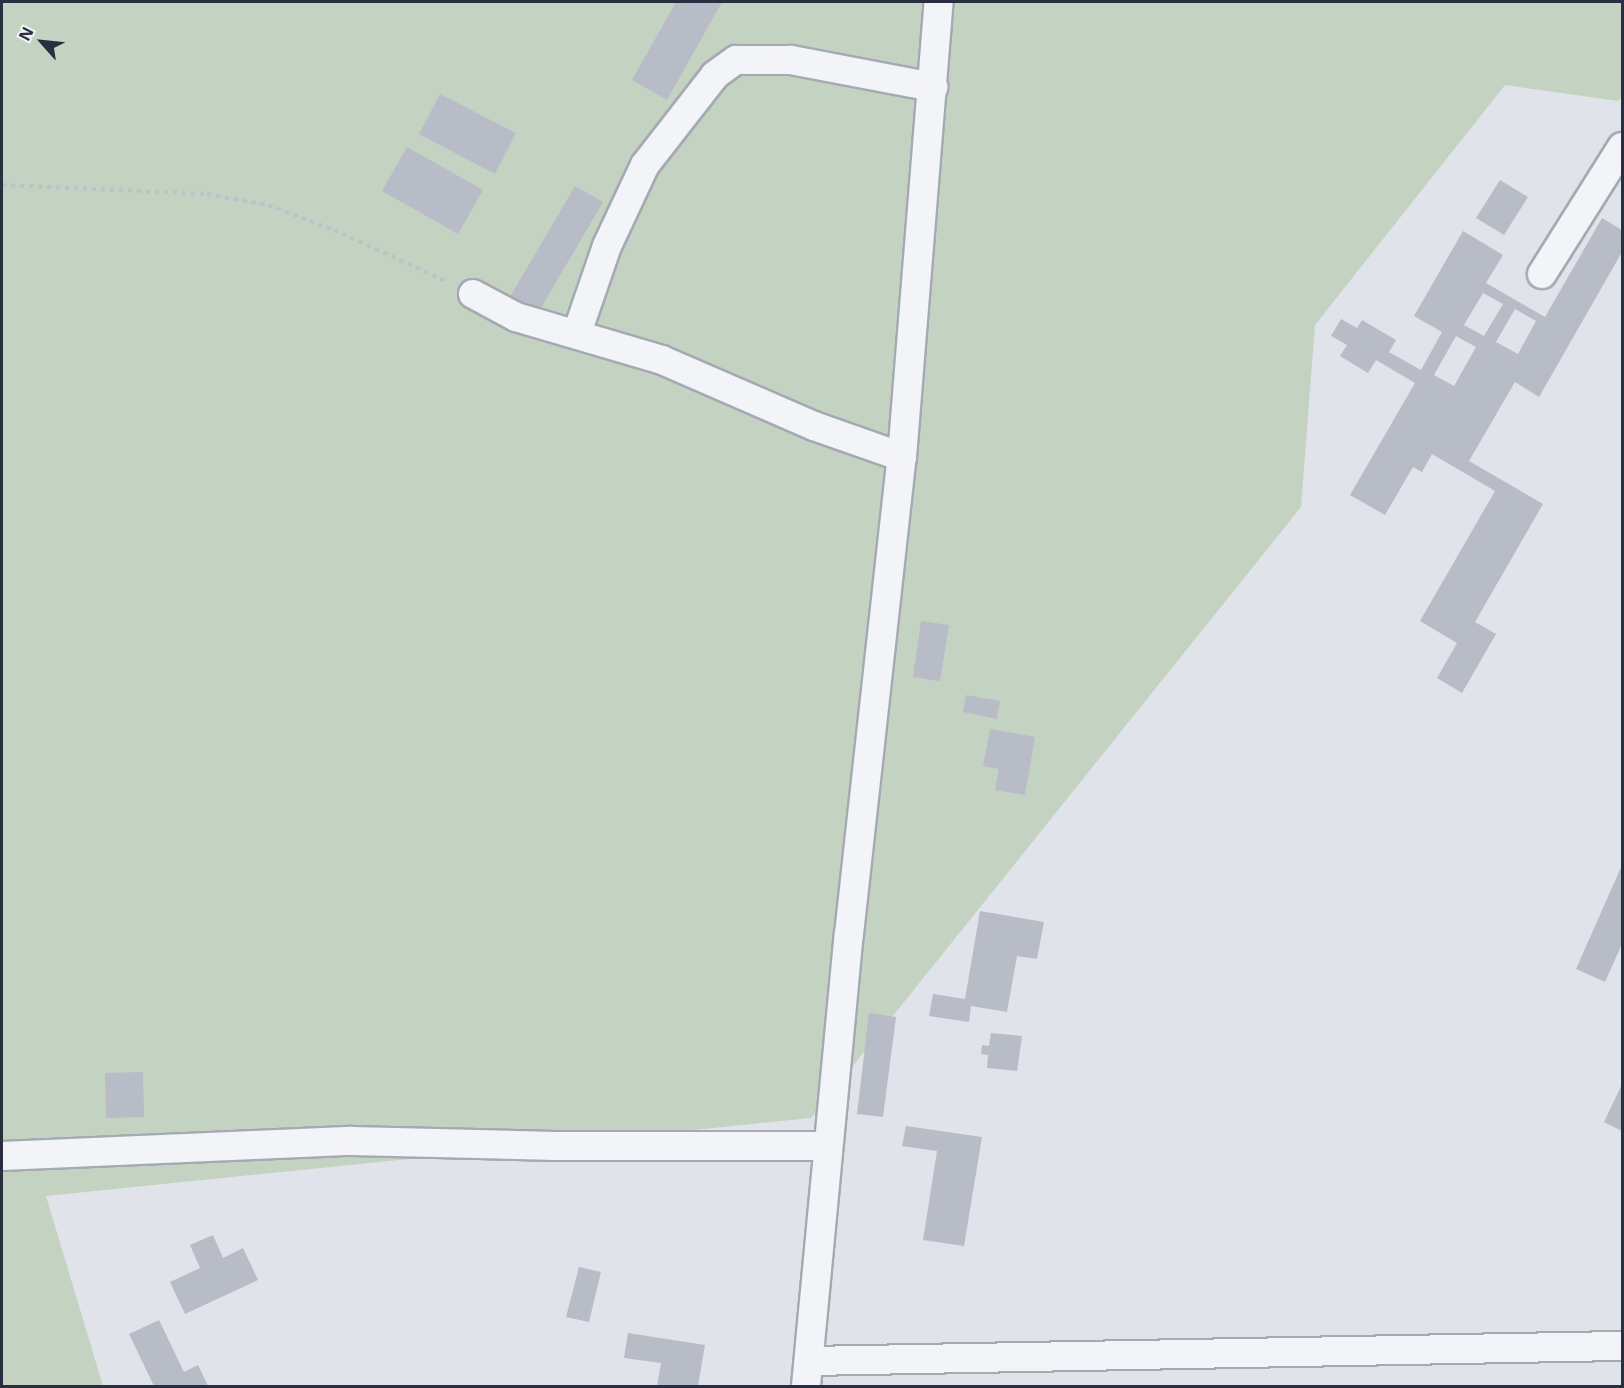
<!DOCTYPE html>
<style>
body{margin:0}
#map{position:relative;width:1624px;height:1388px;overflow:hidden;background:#e0e3e9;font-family:"Noto Sans",sans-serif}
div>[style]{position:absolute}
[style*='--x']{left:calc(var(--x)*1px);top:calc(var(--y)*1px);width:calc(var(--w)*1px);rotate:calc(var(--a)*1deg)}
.green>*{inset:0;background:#c4d3c1}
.building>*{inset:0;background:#b7bcc6}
.path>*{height:4px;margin-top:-2px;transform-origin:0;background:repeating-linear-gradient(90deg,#bec1c7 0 4.5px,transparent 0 9px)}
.roads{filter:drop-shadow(2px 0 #a5a9b3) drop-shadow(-2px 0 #a5a9b3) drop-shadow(0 2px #a5a9b3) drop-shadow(0 -2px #a5a9b3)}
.minor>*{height:28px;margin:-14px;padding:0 14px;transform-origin:14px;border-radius:14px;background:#f3f4f7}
span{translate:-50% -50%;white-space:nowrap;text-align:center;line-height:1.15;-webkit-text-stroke:4.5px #f0f2f7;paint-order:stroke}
.frame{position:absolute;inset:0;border:3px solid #292f40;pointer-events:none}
.north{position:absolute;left:12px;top:12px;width:60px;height:60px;-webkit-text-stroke:4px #f0f2f7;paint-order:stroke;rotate:297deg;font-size:16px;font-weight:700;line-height:24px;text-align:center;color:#292f40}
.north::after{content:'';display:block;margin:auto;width:21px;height:27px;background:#292f40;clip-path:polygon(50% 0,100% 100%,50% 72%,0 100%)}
</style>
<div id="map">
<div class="green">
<div style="clip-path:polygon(2px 2px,1622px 2px,1622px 97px,1618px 101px,1505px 85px,1315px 325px,1301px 507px,811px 1118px,46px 1196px,103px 1386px,2px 1386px)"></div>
</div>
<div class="building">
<div style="clip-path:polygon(676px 2px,722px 2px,667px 100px,632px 80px)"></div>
<div style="clip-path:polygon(440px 94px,516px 133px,495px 174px,419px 134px)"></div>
<div style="clip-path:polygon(407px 147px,483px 190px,458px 234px,382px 191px)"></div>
<div style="clip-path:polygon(1500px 180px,1528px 197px,1504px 235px,1476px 218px)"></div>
<div style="clip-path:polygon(575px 186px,603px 202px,535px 318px,507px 302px)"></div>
<div style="clip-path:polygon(evenodd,1602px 218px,1622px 230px,1622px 252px,1539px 397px,1515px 382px,1469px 461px,1543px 504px,1475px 622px,1496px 634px,1462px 693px,1437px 678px,1457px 643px,1420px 621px,1495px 491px,1432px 454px,1422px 472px,1413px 467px,1385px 515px,1350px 495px,1415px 383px,1376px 360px,1368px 373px,1340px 356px,1347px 345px,1331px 336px,1341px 319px,1357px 328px,1362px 320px,1396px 340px,1389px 352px,1421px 370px,1442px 332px,1414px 316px,1463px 231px,1503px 255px,1486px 283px,1545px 317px,1602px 218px,1483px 293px,1503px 304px,1484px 336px,1464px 325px,1483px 293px,1602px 218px,1515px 309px,1536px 321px,1518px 354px,1496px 342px,1515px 309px,1602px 218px,1456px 336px,1476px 347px,1454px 386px,1434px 375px,1456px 336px)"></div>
<div style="clip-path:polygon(921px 621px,949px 625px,940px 681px,913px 677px)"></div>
<div style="clip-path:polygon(966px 695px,1000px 701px,997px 719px,963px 712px)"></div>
<div style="clip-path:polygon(990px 729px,1035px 737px,1025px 795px,995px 790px,999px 769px,983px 766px)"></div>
<div style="clip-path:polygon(1622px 865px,1622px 944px,1605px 982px,1576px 969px)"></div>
<div style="clip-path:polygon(980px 911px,1044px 922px,1037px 959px,1017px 956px,1007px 1012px,971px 1006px,969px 1022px,929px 1016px,933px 994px,965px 999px)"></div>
<div style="clip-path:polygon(869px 1013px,896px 1017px,883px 1117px,857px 1114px)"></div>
<div style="clip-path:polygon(991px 1033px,1022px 1036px,1017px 1071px,987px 1068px,988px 1055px,981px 1054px,982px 1045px,989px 1046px)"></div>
<div style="clip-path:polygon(143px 1072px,144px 1117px,106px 1118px,105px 1073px)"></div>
<div style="clip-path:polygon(1622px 1084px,1622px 1131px,1604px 1122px)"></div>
<div style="clip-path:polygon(906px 1126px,982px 1137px,964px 1246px,923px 1240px,937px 1151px,902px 1146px)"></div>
<div style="clip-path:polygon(213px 1235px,223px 1258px,243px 1248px,258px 1280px,185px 1314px,170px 1282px,200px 1268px,190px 1245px)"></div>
<div style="clip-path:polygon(579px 1267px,601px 1272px,589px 1322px,566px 1317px)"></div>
<div style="clip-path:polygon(159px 1320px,184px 1372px,198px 1365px,208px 1386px,154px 1386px,129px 1334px)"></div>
<div style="clip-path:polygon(628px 1333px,705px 1345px,698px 1386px,657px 1386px,661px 1363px,624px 1358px)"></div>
</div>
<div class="path">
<div style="--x:2;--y:185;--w:205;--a:2.5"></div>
<div style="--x:207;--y:194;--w:62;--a:10.2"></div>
<div style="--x:268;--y:205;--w:71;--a:20.7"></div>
<div style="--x:334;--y:230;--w:125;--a:24.5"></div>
</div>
<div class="roads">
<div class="minor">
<div style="--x:1542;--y:274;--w:150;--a:-57.8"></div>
<div style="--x:473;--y:294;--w:49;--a:28.1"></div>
<div style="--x:516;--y:317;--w:152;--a:16.4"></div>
<div style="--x:662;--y:360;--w:166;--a:23.5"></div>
<div style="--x:814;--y:426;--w:93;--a:19.4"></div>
<div style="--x:577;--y:333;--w:92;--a:-71"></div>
<div style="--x:607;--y:246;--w:89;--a:-64.9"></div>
<div style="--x:645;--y:165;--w:114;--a:-52.1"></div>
<div style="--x:715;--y:75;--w:26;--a:-36"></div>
<div style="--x:736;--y:60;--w:55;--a:0"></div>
<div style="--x:791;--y:60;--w:145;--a:10.8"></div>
<div style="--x:2;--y:1156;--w:350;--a:-2.5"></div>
<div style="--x:352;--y:1141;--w:203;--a:1.4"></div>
<div style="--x:555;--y:1146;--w:273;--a:0"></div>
<div style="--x:809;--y:1361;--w:813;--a:-1.06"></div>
<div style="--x:806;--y:1386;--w:454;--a:-84.6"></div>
<div style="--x:849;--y:934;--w:480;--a:-83.7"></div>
<div style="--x:902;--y:457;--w:457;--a:-85.4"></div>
</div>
</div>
<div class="frame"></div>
<div class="north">N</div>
</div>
